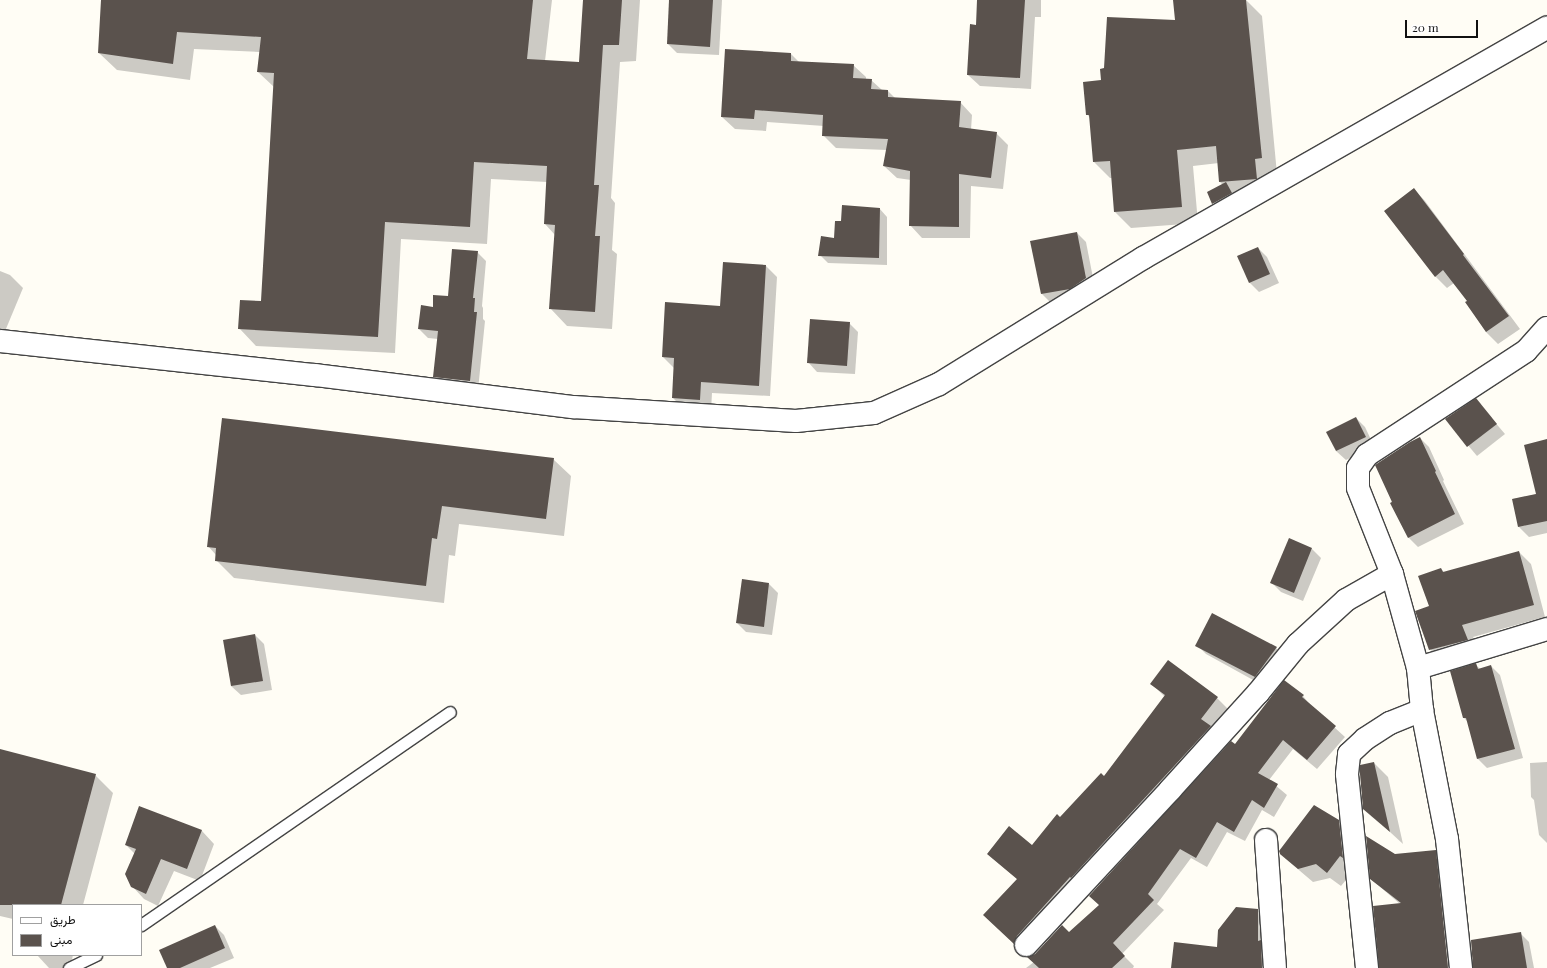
<!DOCTYPE html>
<meta charset="utf-8">
<style>
body{margin:0}
#map{position:relative;width:1547px;height:968px;overflow:hidden;background:#fffdf5;font-family:"Playfair Display",Vazirmatn,serif}
div>[style]{position:absolute}
[style*='--x']{left:calc(var(--x)*1px);top:calc(var(--y)*1px);width:calc(var(--w)*1px);rotate:calc(var(--a)*1deg)}
.shadow>*{inset:0;background:#0003}
.building>*{inset:0;background:#5a524d}
.roads{filter:drop-shadow(1px 0 #444) drop-shadow(-1px 0 #444) drop-shadow(0 1px #444) drop-shadow(0 -1px #444)}
.lane>*{height:11px;margin:-5.5px;padding:0 5.5px;transform-origin:5.5px;border-radius:5.5px;background:#fff}
.street>*{height:22px;margin:-11px;padding:0 11px;transform-origin:11px;border-radius:11px;background:#fff}
span{translate:-50% -50%;white-space:nowrap;text-align:center;line-height:1.15;-webkit-text-stroke:4px #fff;paint-order:stroke}
.legend{position:absolute;left:12px;top:904px;width:130px;height:52px;box-sizing:border-box;background:#fff;border:1px solid #a0a0a0;margin:0;padding:5px 7px;list-style:none;font-size:12px;color:#111}
.legend li{display:flex;align-items:center;gap:8px;height:20px}
.legend b{width:20px;border:1px solid #a0a0a0}
.scale{position:absolute;left:1405px;top:20px;width:73px;height:18px;box-sizing:border-box;border:2px solid #111;border-top:0;padding-left:5px;font-size:12px;line-height:14px;white-space:nowrap;color:#111;-webkit-text-stroke:3px #fff;paint-order:stroke}
</style>
<div id="map">
<div class="shadow">
<div style="clip-path:polygon(102px 0,552px 0,545px 61px,580px 63px,584px 0,640px 0,636px 61px,620px 62px,611px 198px,615px 203px,612px 250px,617px 254px,612px 329px,567px 326px,550px 308px,555px 235px,545px 224px,547px 182px,491px 179px,487px 244px,401px 239px,395px 353px,256px 346px,239px 328px,262px 302px,274px 87px,258px 72px,260px 52px,194px 49px,190px 80px,117px 70px,99px 53px)"></div>
<div style="clip-path:polygon(670px 0,722px 0,719px 55px,677px 53px,668px 44px)"></div>
<div style="clip-path:polygon(978px 0,1041px 0,1041px 17px,1035px 17px,1031px 89px,980px 86px,968px 75px,977px 26px)"></div>
<div style="clip-path:polygon(1174px 0,1246px 0,1262px 16px,1277px 174px,1217px 208px,1208px 192px,1223px 185px,1220px 182px,1219px 163px,1193px 166px,1198px 223px,1131px 228px,1115px 212px,1112px 178px,1110px 178px,1094px 162px,1090px 118px,1087px 114px,1102px 81px,1105px 69px,1176px 22px)"></div>
<div style="clip-path:polygon(791px 54px,799px 62px,853px 65px,866px 77px,866px 80px,871px 80px,882px 90px,888px 91px,895px 98px,960px 102px,972px 115px,971px 130px,996px 133px,1008px 145px,1003px 189px,971px 186px,970px 238px,922px 238px,910px 225px,911px 180px,897px 178px,884px 166px,887px 150px,836px 148px,823px 135px,824px 126px,767px 122px,766px 131px,735px 129px,722px 117px)"></div>
<div style="clip-path:polygon(1414px 189px,1425px 201px,1520px 329px,1498px 344px,1486px 332px,1466px 302px,1468px 301px,1454px 283px,1447px 288px,1435px 276px)"></div>
<div style="clip-path:polygon(879px 208px,887px 217px,887px 265px,828px 263px,820px 255px,835px 239px,842px 222px)"></div>
<div style="clip-path:polygon(1077px 233px,1086px 242px,1095px 288px,1051px 303px,1042px 294px,1031px 242px)"></div>
<div style="clip-path:polygon(1258px 248px,1267px 257px,1279px 283px,1259px 292px,1250px 283px,1238px 256px)"></div>
<div style="clip-path:polygon(477px 252px,486px 261px,482px 306px,483px 308px,483px 319px,485px 321px,478px 390px,443px 386px,434px 377px,438px 339px,428px 338px,419px 329px,433px 308px,449px 297px)"></div>
<div style="clip-path:polygon(766px 266px,777px 277px,770px 396px,712px 393px,711px 411px,684px 409px,673px 398px,674px 368px,663px 357px)"></div>
<div style="clip-path:polygon(0 271px,10px 275px,23px 288px,3px 336px,0 334px)"></div>
<div style="clip-path:polygon(849px 323px,858px 332px,855px 374px,817px 372px,808px 362px)"></div>
<div style="clip-path:polygon(1476px 400px,1505px 434px,1477px 456px,1446px 419px)"></div>
<div style="clip-path:polygon(1356px 418px,1365px 427px,1374px 446px,1346px 460px,1336px 451px)"></div>
<div style="clip-path:polygon(1420px 438px,1429px 447px,1444px 480px,1443px 481px,1464px 524px,1418px 547px,1409px 538px,1391px 503px)"></div>
<div style="clip-path:polygon(1547px 440px,1547px 533px,1529px 537px,1519px 527px,1513px 499px,1538px 494px)"></div>
<div style="clip-path:polygon(553px 459px,571px 476px,564px 536px,459px 524px,455px 556px,449px 555px,444px 603px,234px 578px,216px 560px,216px 555px,208px 546px)"></div>
<div style="clip-path:polygon(1312px 549px,1321px 558px,1303px 601px,1281px 592px,1272px 583px)"></div>
<div style="clip-path:polygon(1519px 552px,1531px 564px,1545px 617px,1473px 637px,1479px 652px,1442px 661px,1430px 649px,1431px 607px,1441px 569px,1445px 573px)"></div>
<div style="clip-path:polygon(743px 580px,769px 584px,778px 593px,772px 635px,746px 632px,737px 623px)"></div>
<div style="clip-path:polygon(1213px 614px,1276px 648px,1285px 657px,1264px 686px,1206px 654px,1197px 645px)"></div>
<div style="clip-path:polygon(255px 635px,264px 644px,272px 690px,241px 695px,231px 686px)"></div>
<div style="clip-path:polygon(1476px 665px,1480px 669px,1491px 666px,1500px 675px,1523px 758px,1487px 768px,1478px 759px,1468px 722px,1464px 718px)"></div>
<div style="clip-path:polygon(1152px 684px,1217px 698px,1229px 710px,1026px 955px,997px 927px,1018px 880px,988px 854px,1032px 846px,1104px 778px,1165px 697px)"></div>
<div style="clip-path:polygon(1303px 696px,1312px 707px,1345px 737px,1317px 769px,1293px 749px,1269px 780px,1287px 795px,1274px 817px,1262px 810px,1245px 841px,1227px 832px,1207px 867px,1191px 858px,1157px 904px,1164px 910px,1122px 954px,1134px 966px,1133px 968px,1026px 968px,1034px 962px,1036px 954px,1069px 933px,1100px 905px,1235px 745px)"></div>
<div style="clip-path:polygon(0 750px,95px 775px,113px 793px,83px 905px,13px 905px,13px 919px,0 916px)"></div>
<div style="clip-path:polygon(1547px 762px,1547px 843px,1539px 835px,1534px 800px,1531px 797px,1530px 763px)"></div>
<div style="clip-path:polygon(1374px 763px,1388px 777px,1403px 844px,1364px 808px)"></div>
<div style="clip-path:polygon(1339px 821px,1352px 835px,1355px 869px,1341px 886px,1330px 878px,1313px 882px,1280px 854px)"></div>
<div style="clip-path:polygon(202px 831px,214px 844px,200px 881px,174px 871px,158px 906px,144px 899px,132px 886px,135px 854px,126px 845px)"></div>
<div style="clip-path:polygon(1435px 851px,1450px 866px,1461px 968px,1380px 968px,1400px 904px,1371px 879px,1395px 855px)"></div>
<div style="clip-path:polygon(1258px 910px,1267px 919px,1271px 968px,1172px 968px,1218px 948px)"></div>
<div style="clip-path:polygon(215px 926px,224px 935px,234px 958px,210px 968px,168px 968px)"></div>
<div style="clip-path:polygon(1520px 933px,1529px 942px,1534px 968px,1474px 968px)"></div>
<div style="clip-path:polygon(37px 955px,73px 955px,70px 968px,49px 968px)"></div>
</div>
<div class="building">
<div style="clip-path:polygon(101px 0,533px 0,527px 59px,579px 62px,583px 0,622px 0,619px 45px,603px 45px,594px 185px,599px 185px,595px 236px,600px 236px,595px 312px,549px 309px,555px 225px,544px 224px,547px 166px,474px 162px,470px 227px,385px 222px,378px 337px,238px 329px,240px 300px,261px 301px,274px 73px,257px 72px,261px 37px,177px 32px,173px 64px,98px 53px)"></div>
<div style="clip-path:polygon(669px 0,713px 0,710px 47px,667px 44px)"></div>
<div style="clip-path:polygon(977px 0,1025px 0,1020px 78px,967px 75px,970px 24px,976px 25px)"></div>
<div style="clip-path:polygon(1173px 0,1246px 0,1262px 158px,1255px 159px,1257px 179px,1219px 182px,1216px 146px,1177px 150px,1182px 207px,1114px 212px,1110px 161px,1093px 162px,1089px 115px,1086px 115px,1083px 82px,1101px 80px,1100px 69px,1104px 68px,1107px 17px,1175px 20px)"></div>
<div style="clip-path:polygon(725px 49px,791px 53px,791px 61px,854px 64px,853px 78px,872px 79px,871px 89px,888px 90px,888px 97px,961px 101px,959px 127px,997px 132px,991px 178px,959px 174px,959px 227px,909px 226px,910px 171px,883px 166px,888px 139px,822px 136px,823px 115px,755px 110px,754px 119px,721px 117px)"></div>
<div style="clip-path:polygon(1226px 182px,1232px 193px,1212px 204px,1207px 192px)"></div>
<div style="clip-path:polygon(1414px 188px,1464px 254px,1463px 255px,1509px 316px,1486px 332px,1465px 302px,1467px 301px,1443px 270px,1435px 277px,1384px 211px)"></div>
<div style="clip-path:polygon(842px 205px,880px 208px,879px 258px,818px 256px,821px 236px,834px 238px,835px 221px,841px 221px)"></div>
<div style="clip-path:polygon(1077px 232px,1086px 278px,1070px 289px,1041px 294px,1030px 241px)"></div>
<div style="clip-path:polygon(1258px 247px,1270px 274px,1249px 283px,1237px 256px)"></div>
<div style="clip-path:polygon(452px 249px,478px 251px,473px 298px,475px 298px,474px 312px,477px 312px,470px 381px,433px 377px,438px 331px,418px 329px,421px 305px,433px 307px,433px 295px,448px 296px)"></div>
<div style="clip-path:polygon(723px 262px,766px 265px,759px 386px,701px 382px,700px 400px,672px 398px,674px 358px,662px 357px,665px 302px,720px 306px)"></div>
<div style="clip-path:polygon(810px 319px,850px 322px,847px 366px,807px 363px)"></div>
<div style="clip-path:polygon(1476px 398px,1497px 424px,1467px 447px,1445px 419px)"></div>
<div style="clip-path:polygon(1356px 417px,1366px 437px,1336px 451px,1326px 432px)"></div>
<div style="clip-path:polygon(222px 418px,554px 458px,546px 519px,442px 506px,437px 539px,432px 538px,426px 586px,215px 561px,216px 548px,207px 547px)"></div>
<div style="clip-path:polygon(1420px 437px,1436px 471px,1435px 472px,1455px 514px,1408px 538px,1390px 503px,1392px 502px,1375px 465px,1410px 442px)"></div>
<div style="clip-path:polygon(1547px 439px,1547px 521px,1518px 527px,1512px 499px,1536px 494px,1524px 445px)"></div>
<div style="clip-path:polygon(1289px 538px,1312px 548px,1294px 593px,1270px 583px)"></div>
<div style="clip-path:polygon(1519px 551px,1534px 605px,1462px 625px,1468px 640px,1429px 650px,1415px 611px,1429px 606px,1418px 576px,1441px 568px,1443px 572px)"></div>
<div style="clip-path:polygon(742px 579px,769px 583px,764px 627px,736px 623px)"></div>
<div style="clip-path:polygon(1212px 613px,1277px 647px,1255px 677px,1195px 646px)"></div>
<div style="clip-path:polygon(255px 634px,263px 681px,231px 686px,223px 640px)"></div>
<div style="clip-path:polygon(1168px 660px,1218px 697px,1201px 719px,1211px 726px,1071px 878px,1070px 877px,1017px 936px,1014px 944px,983px 915px,1017px 879px,987px 854px,1009px 826px,1032px 845px,1057px 814px,1060px 817px,1101px 773px,1104px 776px,1165px 695px,1150px 684px)"></div>
<div style="clip-path:polygon(1476px 663px,1478px 669px,1491px 665px,1515px 749px,1477px 759px,1466px 718px,1463px 718px,1450px 671px)"></div>
<div style="clip-path:polygon(1284px 680px,1304px 695px,1302px 697px,1336px 726px,1307px 760px,1283px 740px,1258px 773px,1278px 784px,1264px 808px,1252px 800px,1234px 832px,1217px 822px,1196px 858px,1180px 849px,1148px 894px,1154px 900px,1113px 943px,1125px 956px,1112px 968px,1039px 968px,1027px 957px,1035px 954px,1062px 925px,1069px 932px,1099px 905px,1089px 896px,1231px 741px,1235px 744px)"></div>
<div style="clip-path:polygon(0 749px,96px 774px,61px 905px,0 905px)"></div>
<div style="clip-path:polygon(1374px 762px,1390px 832px,1363px 809px,1360px 774px,1360px 765px)"></div>
<div style="clip-path:polygon(1314px 805px,1339px 820px,1343px 858px,1340px 856px,1327px 873px,1316px 864px,1298px 869px,1280px 854px,1279px 851px)"></div>
<div style="clip-path:polygon(139px 806px,202px 830px,187px 869px,161px 859px,146px 894px,131px 887px,125px 874px,136px 849px,125px 845px)"></div>
<div style="clip-path:polygon(1366px 836px,1395px 854px,1436px 850px,1448px 968px,1379px 968px,1373px 906px,1401px 903px,1370px 879px)"></div>
<div style="clip-path:polygon(1236px 907px,1258px 909px,1258px 941px,1261px 940px,1262px 968px,1171px 968px,1174px 942px,1217px 947px,1218px 930px)"></div>
<div style="clip-path:polygon(215px 925px,225px 948px,180px 968px,167px 968px,159px 950px)"></div>
<div style="clip-path:polygon(1521px 932px,1527px 968px,1473px 968px,1471px 940px)"></div>
</div>
<div class="roads">
<div class="lane">
<div style="--x:141;--y:925;--w:375;--a:-34.6"></div>
<div style="--x:69;--y:968;--w:30;--a:-26"></div>
</div>
<div class="street">
<div style="--x:0;--y:341;--w:317;--a:6.2"></div>
<div style="--x:315;--y:375;--w:260;--a:7.1"></div>
<div style="--x:573;--y:407;--w:223;--a:3.6"></div>
<div style="--x:796;--y:421;--w:78;--a:-5.9"></div>
<div style="--x:874;--y:413;--w:71;--a:-24"></div>
<div style="--x:939;--y:384;--w:240;--a:-31.7"></div>
<div style="--x:1143;--y:258;--w:465;--a:-29.7"></div>
<div style="--x:1418;--y:668;--w:135;--a:-16.8"></div>
<div style="--x:1266;--y:840;--w:128;--a:86"></div>
<div style="--x:1026;--y:945;--w:212;--a:-47.1"></div>
<div style="--x:1170;--y:790;--w:131;--a:-47.8"></div>
<div style="--x:1258;--y:693;--w:63;--a:-50.8"></div>
<div style="--x:1298;--y:644;--w:65;--a:-42.5"></div>
<div style="--x:1346;--y:600;--w:53;--a:-29.5"></div>
<div style="--x:1367;--y:968;--w:195;--a:-95.9"></div>
<div style="--x:1347;--y:774;--w:20;--a:-84"></div>
<div style="--x:1349;--y:754;--w:22;--a:-43"></div>
<div style="--x:1365;--y:739;--w:30;--a:-33"></div>
<div style="--x:1390;--y:723;--w:35;--a:-22"></div>
<div style="--x:1461;--y:968;--w:130;--a:-96.2"></div>
<div style="--x:1447;--y:839;--w:131;--a:-101"></div>
<div style="--x:1422;--y:710;--w:42;--a:-95.4"></div>
<div style="--x:1418;--y:668;--w:98;--a:-105.5"></div>
<div style="--x:1392;--y:574;--w:92;--a:-111.6"></div>
<div style="--x:1358;--y:488;--w:20;--a:-90"></div>
<div style="--x:1358;--y:468;--w:16;--a:-55"></div>
<div style="--x:1367;--y:455;--w:190;--a:-33.2"></div>
<div style="--x:1526;--y:351;--w:31;--a:-48"></div>
</div>
</div>
<ul class="legend">
<li><b style="height:5px;background:#fff"></b>طريق</li>
<li><b style="height:11px;background:#5a524d"></b>مبنى</li>
</ul>
<div class="scale">20 m</div>
</div>
